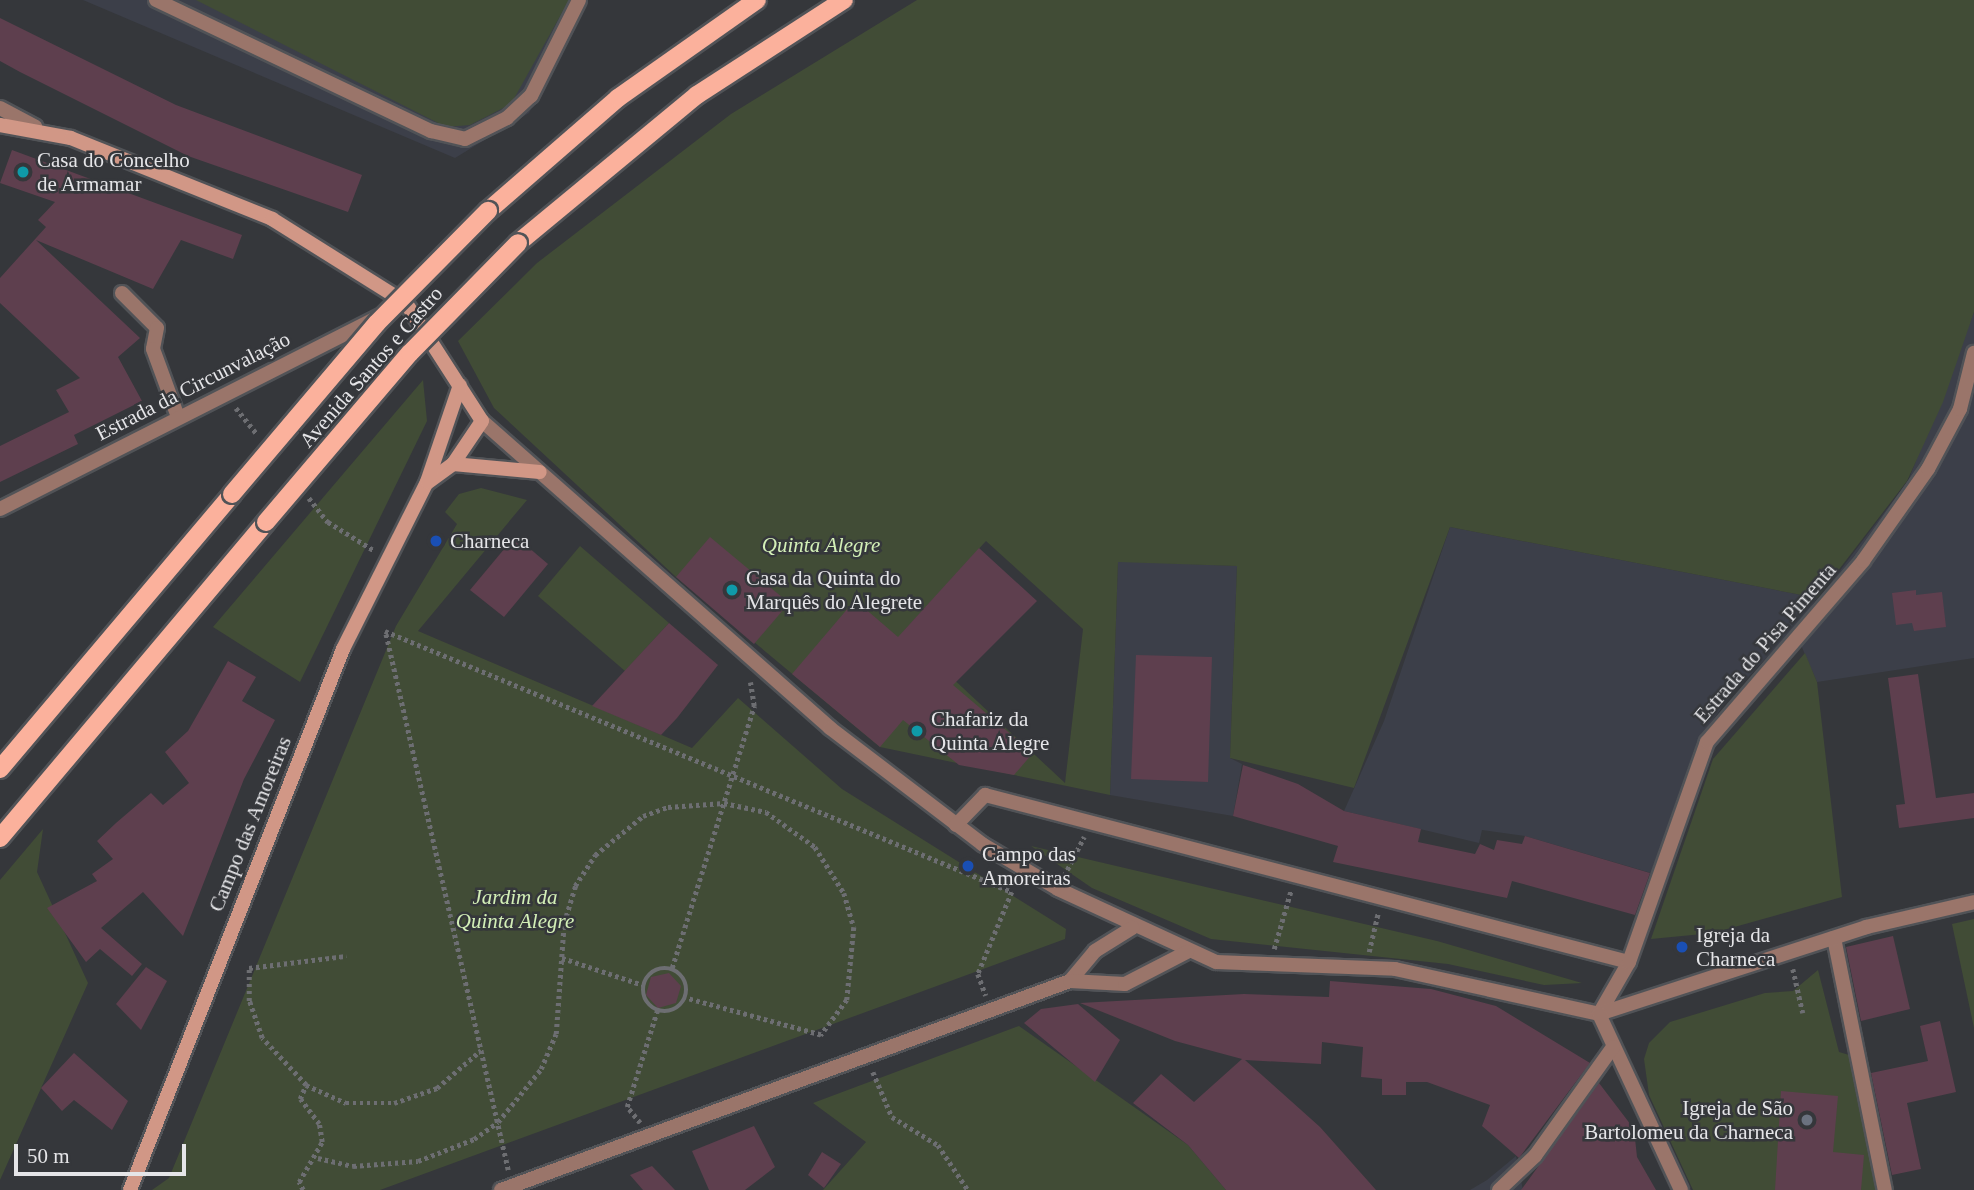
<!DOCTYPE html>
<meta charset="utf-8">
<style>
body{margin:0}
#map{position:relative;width:1974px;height:1190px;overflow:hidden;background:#35373b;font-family:"Times New Roman",serif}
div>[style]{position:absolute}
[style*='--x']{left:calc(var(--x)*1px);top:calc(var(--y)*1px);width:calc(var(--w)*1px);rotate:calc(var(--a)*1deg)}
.built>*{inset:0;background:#3c3f49}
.green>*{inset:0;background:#414c36}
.building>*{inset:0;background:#5e3f4e}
.path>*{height:4.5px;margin-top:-2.25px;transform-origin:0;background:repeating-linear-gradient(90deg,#6d6e72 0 3.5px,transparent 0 7px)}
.path>.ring{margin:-2.25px;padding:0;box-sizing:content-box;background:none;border:4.5px solid #6d6e72;border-radius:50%}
.roads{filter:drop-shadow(2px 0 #515357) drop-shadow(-2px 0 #515357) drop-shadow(0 2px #515357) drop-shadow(0 -2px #515357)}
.lane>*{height:14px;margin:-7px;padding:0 7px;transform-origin:7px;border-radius:7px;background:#9a756a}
.street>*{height:14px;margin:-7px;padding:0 7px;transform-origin:7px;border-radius:7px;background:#9a756a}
.secondary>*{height:14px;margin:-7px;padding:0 7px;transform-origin:7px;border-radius:7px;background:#d19786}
.primary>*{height:18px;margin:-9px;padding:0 9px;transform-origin:9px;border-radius:9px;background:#fbb19c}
.bridges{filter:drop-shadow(2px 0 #515357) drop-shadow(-2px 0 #515357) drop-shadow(0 2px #515357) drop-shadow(0 -2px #515357)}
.primary-bridge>*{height:18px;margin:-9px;padding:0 9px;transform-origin:9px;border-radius:9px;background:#fbb19c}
.dots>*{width:19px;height:19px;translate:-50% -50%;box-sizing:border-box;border:4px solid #35373b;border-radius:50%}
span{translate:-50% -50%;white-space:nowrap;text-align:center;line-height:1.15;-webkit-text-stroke:5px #35373b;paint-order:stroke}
.poi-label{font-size:21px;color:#e5e5e8}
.left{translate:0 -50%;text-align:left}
.right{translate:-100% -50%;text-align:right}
.street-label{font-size:21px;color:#e5e5e8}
.park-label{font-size:21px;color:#d3efb7;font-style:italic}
.scale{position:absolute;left:14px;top:1144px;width:172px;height:32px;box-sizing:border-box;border:4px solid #e5e5e8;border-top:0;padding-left:9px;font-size:21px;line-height:24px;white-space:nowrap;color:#e5e5e8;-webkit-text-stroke:5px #35373b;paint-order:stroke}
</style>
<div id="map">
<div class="built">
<div style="clip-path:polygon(83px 0,587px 0,529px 113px,455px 158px)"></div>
<div style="clip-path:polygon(1974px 312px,1974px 658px,1817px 682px,1794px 629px,1731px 695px,1697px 742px,1651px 873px,1525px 836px,1482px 830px,1479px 843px,1344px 811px,1384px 721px,1450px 527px,1817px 598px,1801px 622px,1908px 481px)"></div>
<div style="clip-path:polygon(1118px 561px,1237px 566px,1230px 758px,1242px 764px,1233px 816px,1110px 795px)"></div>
<div style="clip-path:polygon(1516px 1156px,1523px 1190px,1470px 1190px,1487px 1180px)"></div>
</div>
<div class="green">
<div style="clip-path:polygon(196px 0,569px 0,511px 104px,470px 125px,446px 127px)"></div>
<div style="clip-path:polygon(evenodd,917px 0,1974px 0,1974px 312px,1943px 402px,1907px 481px,1817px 598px,1450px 527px,1354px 788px,1230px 758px,1237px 566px,1118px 562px,1110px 795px,880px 747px,676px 577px,494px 408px,458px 341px,537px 263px,731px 114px,917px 0,986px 541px,1083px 629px,1065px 783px,903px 632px,986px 541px)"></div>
<div style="clip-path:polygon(423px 380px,427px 421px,300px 682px,213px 627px)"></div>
<div style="clip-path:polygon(481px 488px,527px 500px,418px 631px,692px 748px,738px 698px,842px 789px,1066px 929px,1065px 939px,380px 1190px,152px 1190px,169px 1178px,396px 626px,457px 524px,445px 512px,459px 494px)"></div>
<div style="clip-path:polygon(580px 546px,669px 623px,625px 671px,538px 596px)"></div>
<div style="clip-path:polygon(1805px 653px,1817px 682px,1842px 897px,1713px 933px,1651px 939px,1713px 759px)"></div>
<div style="clip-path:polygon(43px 829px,37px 872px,88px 983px,0 1180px,0 880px)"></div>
<div style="clip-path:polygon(1031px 846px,1437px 941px,1582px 983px,1544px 985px,1448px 964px,1211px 939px,1092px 888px)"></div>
<div style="clip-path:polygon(1974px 919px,1974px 1028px,1952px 924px)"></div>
<div style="clip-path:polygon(1818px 970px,1839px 1052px,1856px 1057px,1876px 1190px,1693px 1190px,1649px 1095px,1644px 1059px,1649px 1043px,1670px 1022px,1765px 993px,1793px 991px)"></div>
<div style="clip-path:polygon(1019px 1026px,1188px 1145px,1226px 1190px,823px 1190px,866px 1142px,813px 1103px)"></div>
</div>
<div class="building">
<div style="clip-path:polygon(0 18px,176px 105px,362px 175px,348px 212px,188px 156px,20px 72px,0 61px)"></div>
<div style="clip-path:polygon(12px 150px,242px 235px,233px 259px,181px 240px,153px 289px,36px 240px,140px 338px,118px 357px,142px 401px,74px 435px,78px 444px,0 482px,0 446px,69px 412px,56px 390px,80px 378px,0 303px,0 278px,46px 227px,38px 220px,55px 202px,0 183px)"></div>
<div style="clip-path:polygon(515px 536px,548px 564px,504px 617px,470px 590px)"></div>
<div style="clip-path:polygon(710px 537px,789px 603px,754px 644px,676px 577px)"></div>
<div style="clip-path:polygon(979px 548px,1037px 601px,953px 685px,1033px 753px,1014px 775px,959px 765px,903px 720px,880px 747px,792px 674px,855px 600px,898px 637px)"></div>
<div style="clip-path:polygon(1916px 590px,1916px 595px,1942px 592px,1946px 627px,1914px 631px,1912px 623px,1896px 625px,1892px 593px)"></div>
<div style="clip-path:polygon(669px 623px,718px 665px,677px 718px,661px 735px,592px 706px)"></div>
<div style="clip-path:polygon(1136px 655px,1212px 657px,1208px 782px,1131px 779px)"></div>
<div style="clip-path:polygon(228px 661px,256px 677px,242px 701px,275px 720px,244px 779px,183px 936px,143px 892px,101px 928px,142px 964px,132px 976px,100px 949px,86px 962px,47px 908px,97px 881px,92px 874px,113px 859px,97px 841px,116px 823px,151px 793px,163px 805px,189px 783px,165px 752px,188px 731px)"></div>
<div style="clip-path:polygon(1918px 674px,1936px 798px,1974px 793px,1974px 818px,1899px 828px,1896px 805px,1905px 804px,1888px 678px)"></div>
<div style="clip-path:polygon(1243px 765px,1298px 784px,1344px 811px,1421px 829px,1418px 842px,1475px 854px,1480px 844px,1494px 850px,1497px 840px,1522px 844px,1525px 836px,1650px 873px,1635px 915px,1512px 881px,1507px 898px,1333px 862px,1338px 846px,1233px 816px)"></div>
<div style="clip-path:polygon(1893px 936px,1910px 1009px,1861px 1021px,1846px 947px)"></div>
<div style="clip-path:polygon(146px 967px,167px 981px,141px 1030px,116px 1004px)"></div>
<div style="clip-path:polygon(669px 973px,681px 986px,676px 1003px,658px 1008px,646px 995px,651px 977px)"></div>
<div style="clip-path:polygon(1330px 981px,1431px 989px,1496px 1006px,1590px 1063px,1519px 1158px,1482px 1126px,1490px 1105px,1427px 1082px,1406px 1082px,1406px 1095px,1382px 1095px,1382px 1079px,1361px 1077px,1363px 1047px,1322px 1042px,1321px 1064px,1245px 1060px,1320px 1127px,1376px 1190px,1226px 1190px,1188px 1145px,1133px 1103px,1161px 1074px,1194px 1102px,1242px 1059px,1175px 1041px,1080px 1003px,1244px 994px,1329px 997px)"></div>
<div style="clip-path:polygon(1078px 1004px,1120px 1040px,1095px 1082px,1024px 1023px,1041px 1009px)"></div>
<div style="clip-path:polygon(1940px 1021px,1956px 1092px,1907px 1103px,1921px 1169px,1892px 1175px,1871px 1073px,1928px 1061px,1920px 1026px)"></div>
<div style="clip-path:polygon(74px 1053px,128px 1101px,112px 1130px,74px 1100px,62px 1111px,41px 1088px)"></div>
<div style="clip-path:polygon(1599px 1083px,1634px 1129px,1637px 1157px,1656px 1190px,1521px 1190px)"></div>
<div style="clip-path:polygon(1781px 1091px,1838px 1096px,1833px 1152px,1864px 1155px,1861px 1190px,1775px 1190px)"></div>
<div style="clip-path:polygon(754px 1126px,775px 1167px,745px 1190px,709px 1190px,692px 1151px)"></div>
<div style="clip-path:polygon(822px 1152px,841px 1164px,824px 1188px,808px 1175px)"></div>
<div style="clip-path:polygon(652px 1166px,675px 1190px,643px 1190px,630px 1175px)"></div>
</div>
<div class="path">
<div style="--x:236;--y:408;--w:33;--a:51"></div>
<div style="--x:309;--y:498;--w:31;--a:52"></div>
<div style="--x:328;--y:522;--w:55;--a:31.7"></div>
<div style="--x:1064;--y:876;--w:44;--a:-62.9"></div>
<div style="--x:1274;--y:949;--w:61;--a:-73.9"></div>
<div style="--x:1369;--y:952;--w:40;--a:-77"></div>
<div style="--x:562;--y:958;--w:85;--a:18.4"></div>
<div class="ring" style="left:643px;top:968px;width:39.5px;height:39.5px"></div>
<div style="--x:672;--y:968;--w:275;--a:-72.6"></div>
<div style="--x:754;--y:706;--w:24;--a:-99"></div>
<div style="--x:1793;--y:969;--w:45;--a:77.2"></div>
<div style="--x:873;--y:1072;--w:49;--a:67.1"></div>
<div style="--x:892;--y:1117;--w:54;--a:31.3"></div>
<div style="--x:938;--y:1145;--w:54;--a:56.3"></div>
<div style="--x:306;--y:1085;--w:44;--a:24.2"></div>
<div style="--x:346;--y:1103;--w:48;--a:0"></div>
<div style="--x:394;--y:1103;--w:46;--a:-19.2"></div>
<div style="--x:437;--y:1088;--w:58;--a:-40.8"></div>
<div style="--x:640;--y:1123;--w:21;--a:-129"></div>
<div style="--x:627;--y:1107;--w:101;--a:-72.6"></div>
<div style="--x:318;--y:1158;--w:36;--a:13"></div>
<div style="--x:353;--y:1166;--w:65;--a:-4.4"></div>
<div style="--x:418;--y:1161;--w:60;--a:-21.4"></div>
<div style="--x:474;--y:1139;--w:29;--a:-35"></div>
<div style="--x:498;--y:1122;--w:68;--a:-50.9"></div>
<div style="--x:541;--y:1069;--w:38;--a:-67"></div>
<div style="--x:556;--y:1034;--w:111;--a:-85.9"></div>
<div style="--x:564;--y:923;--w:39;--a:-73"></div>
<div style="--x:575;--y:886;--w:37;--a:-57"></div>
<div style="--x:595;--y:855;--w:62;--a:-39.1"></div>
<div style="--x:643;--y:816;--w:27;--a:-20"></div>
<div style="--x:668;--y:807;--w:56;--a:-4.1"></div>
<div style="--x:724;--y:803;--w:43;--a:12.1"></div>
<div style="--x:766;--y:812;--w:60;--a:35.5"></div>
<div style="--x:815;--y:847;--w:54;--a:57.8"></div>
<div style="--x:844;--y:893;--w:35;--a:74"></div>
<div style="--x:854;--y:927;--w:73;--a:95.5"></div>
<div style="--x:847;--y:1000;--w:44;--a:126.6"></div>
<div style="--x:821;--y:1035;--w:140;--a:-164.7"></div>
<div style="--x:508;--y:1170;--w:553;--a:-102.85"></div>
<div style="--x:385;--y:631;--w:679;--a:22.6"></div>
<div style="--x:1012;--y:892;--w:89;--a:112.5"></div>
<div style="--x:978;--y:974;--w:23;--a:70"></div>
<div style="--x:303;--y:1190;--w:9;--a:-117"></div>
<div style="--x:299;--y:1182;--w:46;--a:-60.1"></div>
<div style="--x:322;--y:1142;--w:18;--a:-99"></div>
<div style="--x:319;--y:1124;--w:31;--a:-127"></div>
<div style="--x:300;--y:1099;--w:15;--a:-67"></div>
<div style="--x:306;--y:1085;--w:64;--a:-133.1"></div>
<div style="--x:262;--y:1038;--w:39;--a:-109"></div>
<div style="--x:249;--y:1001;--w:33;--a:-90"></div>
<div style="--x:249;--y:968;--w:98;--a:-7.1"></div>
</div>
<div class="roads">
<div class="lane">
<div style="--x:156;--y:0;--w:305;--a:25.5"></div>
<div style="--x:431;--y:131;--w:35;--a:13"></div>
<div style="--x:465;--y:139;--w:47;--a:-26.6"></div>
<div style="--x:507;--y:118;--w:33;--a:-43"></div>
<div style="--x:531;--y:96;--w:107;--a:-63.4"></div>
<div style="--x:122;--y:293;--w:49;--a:45"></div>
<div style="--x:157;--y:328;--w:21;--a:101"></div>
<div style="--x:153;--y:349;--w:72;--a:69.8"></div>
</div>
<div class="street">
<div style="--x:0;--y:108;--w:40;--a:28"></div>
<div style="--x:482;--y:421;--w:464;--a:41.4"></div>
<div style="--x:830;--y:728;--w:191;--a:37.3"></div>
<div style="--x:982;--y:844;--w:88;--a:30.6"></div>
<div style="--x:1058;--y:889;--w:174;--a:24.8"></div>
<div style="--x:1216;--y:962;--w:179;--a:2.2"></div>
<div style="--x:1395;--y:969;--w:209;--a:12.4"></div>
<div style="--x:0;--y:509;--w:426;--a:-26.9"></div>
<div style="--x:956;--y:825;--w:42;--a:-46"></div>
<div style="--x:985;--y:795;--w:665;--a:14.54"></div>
<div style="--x:1834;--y:938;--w:257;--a:78.6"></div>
<div style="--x:1070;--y:981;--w:39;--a:-50"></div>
<div style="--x:1095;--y:951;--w:44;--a:-31.9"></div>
<div style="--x:1599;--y:1014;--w:60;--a:-60"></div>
<div style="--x:1629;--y:962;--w:233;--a:-70.5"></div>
<div style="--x:1707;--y:742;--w:239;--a:-49.2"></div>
<div style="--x:1863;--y:561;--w:113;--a:-54.8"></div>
<div style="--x:1928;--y:469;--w:68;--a:-61.9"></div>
<div style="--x:1960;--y:409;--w:58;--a:-76"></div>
<div style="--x:1599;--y:1014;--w:281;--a:-18"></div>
<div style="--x:1866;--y:927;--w:111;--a:-13"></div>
<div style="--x:1599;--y:1014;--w:194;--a:65"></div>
<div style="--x:501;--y:1190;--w:606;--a:-20.17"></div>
<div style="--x:1070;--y:981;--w:55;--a:3.1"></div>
<div style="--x:1125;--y:984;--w:70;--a:-27.3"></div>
<div style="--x:1499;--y:1190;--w:50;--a:-43.4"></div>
<div style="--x:1535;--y:1156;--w:134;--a:-54.4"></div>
</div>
<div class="secondary">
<div style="--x:0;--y:125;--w:72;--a:10.4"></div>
<div style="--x:71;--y:138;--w:217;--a:21.9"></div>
<div style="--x:272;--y:219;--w:158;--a:32.1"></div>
<div style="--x:406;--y:303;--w:140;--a:57.2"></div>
<div style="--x:482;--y:421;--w:52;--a:124"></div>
<div style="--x:453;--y:464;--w:31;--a:144"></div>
<div style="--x:453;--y:464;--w:87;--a:5.3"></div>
<div style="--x:130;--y:1190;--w:581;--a:-68.51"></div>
<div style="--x:343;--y:649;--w:187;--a:-63.3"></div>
<div style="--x:427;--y:482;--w:102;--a:-71.2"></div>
</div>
<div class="primary">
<div style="--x:488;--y:211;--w:172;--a:-41"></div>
<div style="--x:618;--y:98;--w:170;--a:-35.2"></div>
<div style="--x:518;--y:243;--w:232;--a:-39.6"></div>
<div style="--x:697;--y:95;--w:175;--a:-32.9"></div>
<div style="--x:0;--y:769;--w:360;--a:-49.8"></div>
<div style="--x:0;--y:838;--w:413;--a:-49.9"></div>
</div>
</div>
<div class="bridges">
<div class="primary-bridge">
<div style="--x:232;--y:494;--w:224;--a:-49.7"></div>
<div style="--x:377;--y:323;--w:158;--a:-45.3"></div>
<div style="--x:266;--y:522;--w:222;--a:-49.6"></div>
<div style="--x:410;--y:353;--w:154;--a:-45.5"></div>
</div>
</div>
<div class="dots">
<div style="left:23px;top:172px;background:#0f9aa8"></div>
<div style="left:436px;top:541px;background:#1a4fb4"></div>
<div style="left:732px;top:590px;background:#0f9aa8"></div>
<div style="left:917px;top:731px;background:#0f9aa8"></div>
<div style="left:968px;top:866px;background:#1a4fb4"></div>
<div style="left:1682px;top:947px;background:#1a4fb4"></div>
<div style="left:1807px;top:1120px;background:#6b7280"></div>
</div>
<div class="poi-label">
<span class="left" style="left:37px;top:172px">Casa do Concelho<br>de Armamar</span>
<span class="left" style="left:450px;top:541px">Charneca</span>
<span class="left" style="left:746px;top:590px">Casa da Quinta do<br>Marquês do Alegrete</span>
<span class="left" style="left:931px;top:731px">Chafariz da<br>Quinta Alegre</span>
<span class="left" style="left:982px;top:866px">Campo das<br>Amoreiras</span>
<span class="left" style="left:1696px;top:947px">Igreja da<br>Charneca</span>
<span class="right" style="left:1793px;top:1120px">Igreja de São<br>Bartolomeu da Charneca</span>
</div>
<div class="street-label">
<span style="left:371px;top:367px;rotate:-49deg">Avenida Santos e Castro</span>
<span style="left:193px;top:386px;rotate:-27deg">Estrada da Circunvalação</span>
<span style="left:1765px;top:643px;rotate:-49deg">Estrada do Pisa Pimenta</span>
<span style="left:250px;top:824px;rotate:-68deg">Campo das Amoreiras</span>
</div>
<div class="park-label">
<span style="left:821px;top:545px">Quinta Alegre</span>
<span style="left:515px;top:909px">Jardim da<br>Quinta Alegre</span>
</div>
<div class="scale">50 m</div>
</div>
